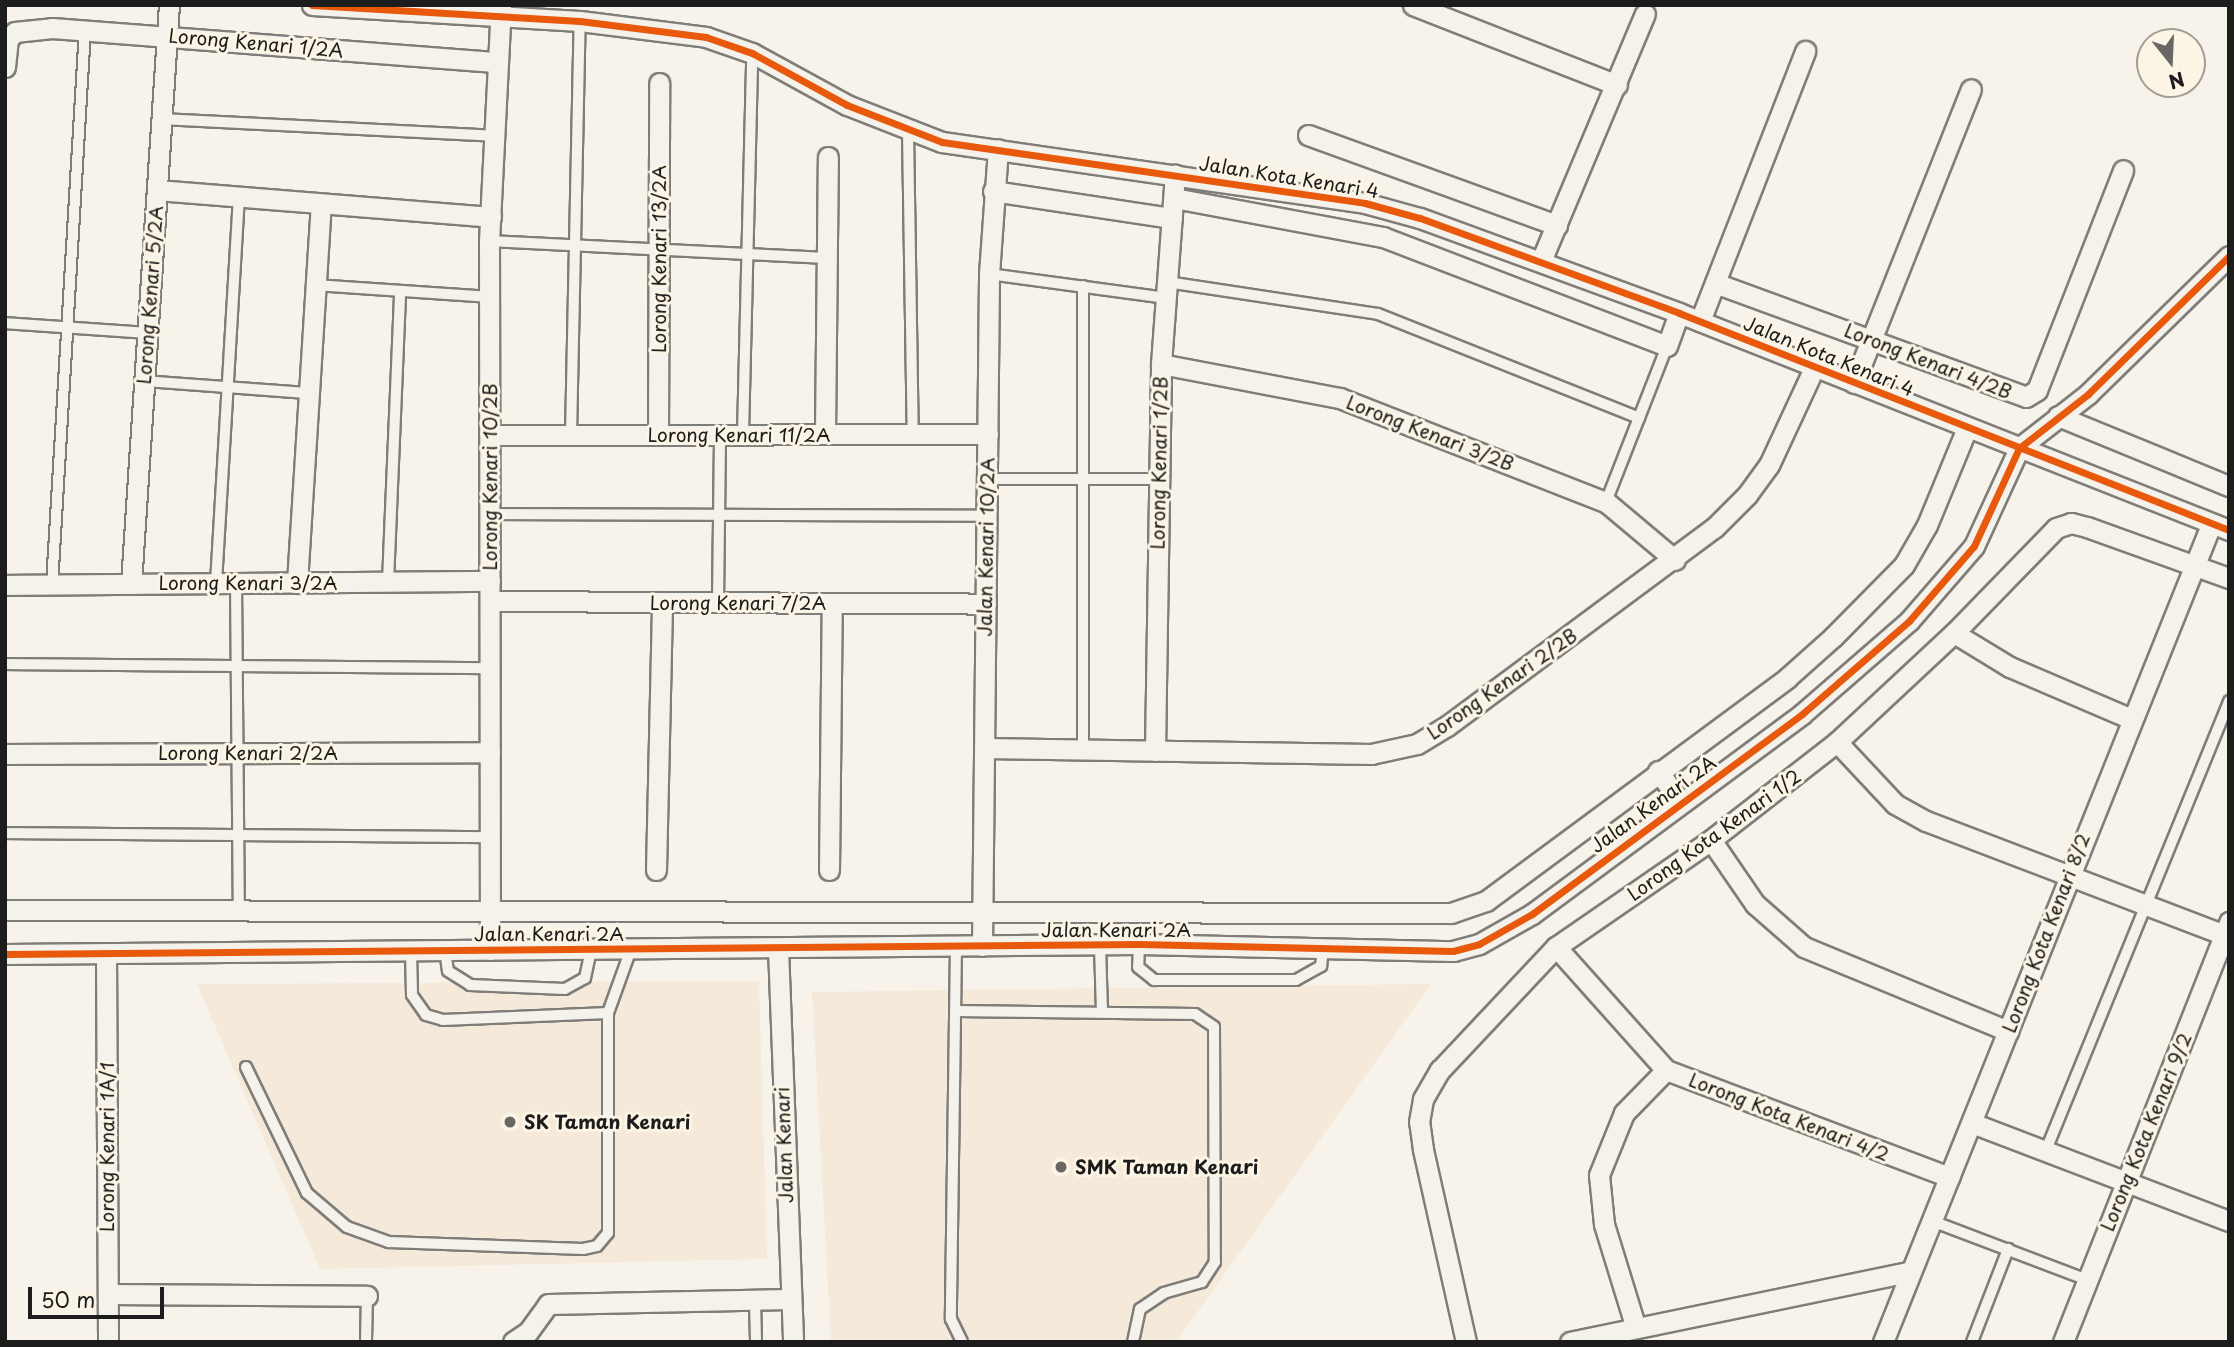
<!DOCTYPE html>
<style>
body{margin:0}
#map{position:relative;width:2234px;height:1347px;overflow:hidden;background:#f7f3ea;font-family:"Playpen Sans",sans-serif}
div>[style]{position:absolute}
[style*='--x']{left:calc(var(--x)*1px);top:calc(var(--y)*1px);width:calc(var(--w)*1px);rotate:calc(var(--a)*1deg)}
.built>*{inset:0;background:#f5e9d9}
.roads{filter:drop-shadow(2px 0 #7f7d79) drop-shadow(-2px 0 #7f7d79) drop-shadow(0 2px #7f7d79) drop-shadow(0 -2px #7f7d79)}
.lane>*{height:10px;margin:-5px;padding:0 5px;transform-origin:5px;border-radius:5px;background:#f5f2ec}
.street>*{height:19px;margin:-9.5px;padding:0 9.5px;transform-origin:9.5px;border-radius:9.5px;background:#f5f2ec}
.cycleway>*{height:7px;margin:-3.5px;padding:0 3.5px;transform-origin:3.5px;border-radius:3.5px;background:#e8590c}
.dots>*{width:19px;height:19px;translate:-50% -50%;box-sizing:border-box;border:4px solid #fcf5e5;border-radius:50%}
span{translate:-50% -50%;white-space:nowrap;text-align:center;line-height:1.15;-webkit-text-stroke:6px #fcf5e5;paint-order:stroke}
.street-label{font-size:19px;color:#1c1c1c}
.poi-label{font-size:19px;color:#1c1c1c;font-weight:700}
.left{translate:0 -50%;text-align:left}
.frame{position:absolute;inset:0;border:7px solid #1c1c1c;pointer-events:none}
.north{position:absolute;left:2136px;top:28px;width:70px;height:70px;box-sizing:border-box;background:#fcf5e5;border:2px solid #a29e95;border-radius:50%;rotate:162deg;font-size:19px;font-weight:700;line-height:28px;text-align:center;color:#1c1c1c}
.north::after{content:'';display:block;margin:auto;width:24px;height:32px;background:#696764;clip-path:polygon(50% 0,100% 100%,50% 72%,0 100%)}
.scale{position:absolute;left:28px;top:1287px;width:136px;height:32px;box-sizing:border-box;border:4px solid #1c1c1c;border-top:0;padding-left:9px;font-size:21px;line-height:24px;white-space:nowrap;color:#1c1c1c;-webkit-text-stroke:5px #fcf5e5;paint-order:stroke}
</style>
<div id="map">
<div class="built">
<div style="clip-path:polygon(759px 981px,767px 1259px,320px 1269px,197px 984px)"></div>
<div style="clip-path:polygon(1431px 984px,1176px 1342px,831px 1342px,812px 992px)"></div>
</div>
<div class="roads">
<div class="lane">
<div style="--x:161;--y:119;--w:333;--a:2.9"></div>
<div style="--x:908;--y:131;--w:303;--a:89.1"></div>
<div style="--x:489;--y:241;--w:338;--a:2.9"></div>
<div style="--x:989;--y:274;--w:179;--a:7.7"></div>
<div style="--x:1167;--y:282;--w:213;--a:8.6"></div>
<div style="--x:1378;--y:314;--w:281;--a:21.7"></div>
<div style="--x:316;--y:285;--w:174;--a:3.9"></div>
<div style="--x:5;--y:323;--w:142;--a:4"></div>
<div style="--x:144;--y:381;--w:165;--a:4.2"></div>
<div style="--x:743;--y:434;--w:380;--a:-88.6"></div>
<div style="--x:571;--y:435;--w:414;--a:-88.8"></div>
<div style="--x:987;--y:479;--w:172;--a:0"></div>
<div style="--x:1606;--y:502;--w:168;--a:-68.6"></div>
<div style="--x:490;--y:514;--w:497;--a:0.2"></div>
<div style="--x:388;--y:582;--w:291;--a:-87.6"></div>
<div style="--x:216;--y:583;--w:387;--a:-86.6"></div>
<div style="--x:236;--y:583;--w:327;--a:89.5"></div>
<div style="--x:52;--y:585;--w:556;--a:-86.6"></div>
<div style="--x:718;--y:602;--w:167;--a:-89.3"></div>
<div style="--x:5;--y:664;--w:485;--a:0.5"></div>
<div style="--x:1083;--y:749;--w:463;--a:-90"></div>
<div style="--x:5;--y:833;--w:485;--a:0.5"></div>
<div style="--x:1139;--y:944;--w:23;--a:92"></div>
<div style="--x:1138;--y:967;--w:21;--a:39"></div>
<div style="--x:1154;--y:980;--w:142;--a:0"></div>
<div style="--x:1296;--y:980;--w:29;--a:-29"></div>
<div style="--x:1321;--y:966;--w:17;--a:-83"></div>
<div style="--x:1100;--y:945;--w:67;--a:88.3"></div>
<div style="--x:956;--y:946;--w:373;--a:90.8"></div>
<div style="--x:951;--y:1319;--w:25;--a:64"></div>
<div style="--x:445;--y:950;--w:21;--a:82"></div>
<div style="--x:448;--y:971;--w:26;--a:32"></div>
<div style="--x:470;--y:985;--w:95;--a:2.4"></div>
<div style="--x:565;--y:989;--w:23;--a:-29"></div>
<div style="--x:585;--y:978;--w:29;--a:-78"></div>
<div style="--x:411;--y:951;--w:44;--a:88.7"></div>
<div style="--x:412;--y:995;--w:24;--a:55"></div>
<div style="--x:426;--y:1015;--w:18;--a:16"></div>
<div style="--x:443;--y:1020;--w:165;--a:-2.4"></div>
<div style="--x:956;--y:1011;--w:239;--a:0.7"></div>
<div style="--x:1195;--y:1014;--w:23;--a:34"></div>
<div style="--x:1214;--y:1027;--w:235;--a:89.8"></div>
<div style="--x:1215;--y:1262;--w:24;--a:123"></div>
<div style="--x:1202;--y:1282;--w:40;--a:164"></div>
<div style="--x:1164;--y:1293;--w:29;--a:146"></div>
<div style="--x:1140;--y:1309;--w:34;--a:102"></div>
<div style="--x:246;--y:1067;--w:140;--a:64.2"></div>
<div style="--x:307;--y:1193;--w:52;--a:40.4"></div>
<div style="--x:347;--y:1227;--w:45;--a:19.7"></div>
<div style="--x:389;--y:1242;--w:194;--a:2.1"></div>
<div style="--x:583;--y:1249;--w:14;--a:-12"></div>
<div style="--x:597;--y:1246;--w:17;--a:-50"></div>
<div style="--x:608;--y:1233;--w:220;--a:-90"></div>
<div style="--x:608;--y:1013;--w:68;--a:-70.2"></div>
<div style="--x:2046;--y:1150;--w:485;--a:-67.8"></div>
<div style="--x:1932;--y:1221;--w:166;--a:20.8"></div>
<div style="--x:755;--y:1300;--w:42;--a:88.6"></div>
<div style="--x:366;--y:1342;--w:46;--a:-88.8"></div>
<div style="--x:1972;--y:1342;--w:100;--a:-68.8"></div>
</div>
<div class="street">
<div style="--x:312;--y:5;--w:268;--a:3.4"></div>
<div style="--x:580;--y:21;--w:127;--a:7.2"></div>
<div style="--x:706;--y:37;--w:49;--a:19.2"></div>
<div style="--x:752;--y:53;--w:108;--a:28.7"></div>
<div style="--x:847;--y:105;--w:102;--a:21.3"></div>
<div style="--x:942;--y:142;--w:427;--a:8.2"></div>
<div style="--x:1365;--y:203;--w:57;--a:15.3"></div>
<div style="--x:1420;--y:218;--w:276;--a:20.1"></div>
<div style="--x:1679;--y:313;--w:591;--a:21.53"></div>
<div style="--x:1413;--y:5;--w:219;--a:21.4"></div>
<div style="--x:5;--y:67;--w:28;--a:-84"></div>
<div style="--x:8;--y:39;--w:10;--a:-45"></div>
<div style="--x:15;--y:32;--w:37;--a:-6"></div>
<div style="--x:52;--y:28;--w:447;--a:4.4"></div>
<div style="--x:1308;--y:135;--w:265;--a:19.9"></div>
<div style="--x:157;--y:190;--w:335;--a:4.6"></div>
<div style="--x:993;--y:191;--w:181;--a:8.6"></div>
<div style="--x:1174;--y:198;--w:213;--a:10.6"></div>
<div style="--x:1383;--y:237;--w:304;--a:21"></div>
<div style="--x:1667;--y:346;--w:35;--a:-70"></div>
<div style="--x:1541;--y:261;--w:268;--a:-67.2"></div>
<div style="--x:1715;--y:283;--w:331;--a:20.1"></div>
<div style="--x:2026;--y:397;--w:13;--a:-32"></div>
<div style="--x:2037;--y:390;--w:236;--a:-68.6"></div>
<div style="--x:1700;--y:321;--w:290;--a:-68.7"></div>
<div style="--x:1161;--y:364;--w:182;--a:10.8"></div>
<div style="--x:1340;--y:398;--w:286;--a:21.4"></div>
<div style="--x:1606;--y:502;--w:90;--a:40"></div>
<div style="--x:1854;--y:383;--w:316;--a:-68.3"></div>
<div style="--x:2058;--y:416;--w:185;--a:22.3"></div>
<div style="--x:825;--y:434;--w:277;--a:-89.4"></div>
<div style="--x:490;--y:435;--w:498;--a:-0.1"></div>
<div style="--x:658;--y:435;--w:352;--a:-89.8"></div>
<div style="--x:297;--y:583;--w:380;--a:-86.4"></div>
<div style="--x:131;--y:584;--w:580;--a:-86.25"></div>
<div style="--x:5;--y:585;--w:485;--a:-0.5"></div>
<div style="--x:490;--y:601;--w:496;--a:0.3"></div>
<div style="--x:1954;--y:633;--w:66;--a:31.3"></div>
<div style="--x:2010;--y:667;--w:129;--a:23.2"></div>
<div style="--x:1837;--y:742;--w:85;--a:46.9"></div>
<div style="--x:1895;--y:804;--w:35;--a:29"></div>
<div style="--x:1926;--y:821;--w:324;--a:20.9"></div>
<div style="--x:984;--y:748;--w:387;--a:0.9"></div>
<div style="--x:1371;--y:754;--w:47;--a:-12.3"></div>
<div style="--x:1417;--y:744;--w:35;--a:-31"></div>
<div style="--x:1447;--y:726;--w:332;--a:-36.6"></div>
<div style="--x:1714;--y:528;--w:47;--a:-45"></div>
<div style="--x:1747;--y:495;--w:37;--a:-54"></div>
<div style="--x:1769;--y:465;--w:107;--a:-65.1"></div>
<div style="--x:1155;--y:751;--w:387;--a:-89.1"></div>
<div style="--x:1161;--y:364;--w:190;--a:-85.8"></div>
<div style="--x:5;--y:754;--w:485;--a:-0.2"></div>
<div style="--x:1658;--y:771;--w:39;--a:54"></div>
<div style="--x:1711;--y:840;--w:78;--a:55.5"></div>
<div style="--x:1755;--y:904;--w:65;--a:41.3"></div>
<div style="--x:1804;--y:947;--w:221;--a:22.4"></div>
<div style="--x:656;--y:870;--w:268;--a:-88.7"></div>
<div style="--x:829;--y:870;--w:267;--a:-89.4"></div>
<div style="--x:5;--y:910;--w:1446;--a:0.12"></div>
<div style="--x:1451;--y:913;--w:37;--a:-19"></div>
<div style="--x:1486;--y:901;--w:375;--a:-36.5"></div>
<div style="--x:1787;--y:678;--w:62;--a:-41.7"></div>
<div style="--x:1833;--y:637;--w:101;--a:-45.4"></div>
<div style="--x:1904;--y:565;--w:46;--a:-60.1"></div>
<div style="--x:1927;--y:525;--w:105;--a:-67.6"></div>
<div style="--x:982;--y:946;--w:672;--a:-89.4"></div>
<div style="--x:989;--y:274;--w:125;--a:-85.9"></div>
<div style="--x:1556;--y:947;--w:165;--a:48.2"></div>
<div style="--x:1666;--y:1070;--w:303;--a:20.7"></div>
<div style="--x:778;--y:948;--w:394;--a:87.8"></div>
<div style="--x:490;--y:950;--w:709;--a:-90.08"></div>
<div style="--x:489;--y:241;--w:235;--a:-87.1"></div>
<div style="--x:106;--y:953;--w:389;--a:89.7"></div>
<div style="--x:5;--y:954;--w:1134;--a:-0.51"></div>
<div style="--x:1139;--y:944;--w:314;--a:1.3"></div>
<div style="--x:1453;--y:951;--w:27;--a:-15"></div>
<div style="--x:1479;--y:944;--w:61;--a:-29.5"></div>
<div style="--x:1532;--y:914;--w:336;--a:-36.5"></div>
<div style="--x:1802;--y:714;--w:142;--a:-41"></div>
<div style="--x:1909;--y:621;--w:99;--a:-49.1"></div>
<div style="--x:1974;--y:546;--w:108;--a:-65.3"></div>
<div style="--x:2019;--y:448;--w:88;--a:-38"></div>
<div style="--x:2088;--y:394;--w:197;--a:-44.4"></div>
<div style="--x:1972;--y:1123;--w:275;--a:20.9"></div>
<div style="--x:108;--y:1294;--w:259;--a:0.4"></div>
<div style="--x:1635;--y:1325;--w:106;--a:-107.1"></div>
<div style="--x:1604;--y:1224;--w:49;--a:-95.8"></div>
<div style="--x:1599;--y:1175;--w:67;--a:-68"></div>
<div style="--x:1624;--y:1113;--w:60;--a:-45.7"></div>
<div style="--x:513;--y:1342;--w:18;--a:-34"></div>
<div style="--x:528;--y:1332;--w:34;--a:-54"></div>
<div style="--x:548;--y:1304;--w:241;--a:-1.2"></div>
<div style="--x:1466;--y:1342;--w:198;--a:-102.6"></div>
<div style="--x:1423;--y:1149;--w:27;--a:-98"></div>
<div style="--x:1419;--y:1122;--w:23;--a:-80"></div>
<div style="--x:1423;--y:1099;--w:34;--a:-60"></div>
<div style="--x:1440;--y:1070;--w:169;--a:-46.7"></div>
<div style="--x:1556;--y:947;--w:188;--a:-34.6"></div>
<div style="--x:1711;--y:840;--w:160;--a:-37.9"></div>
<div style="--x:1837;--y:742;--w:160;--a:-43"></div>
<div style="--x:1954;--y:633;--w:146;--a:-45.8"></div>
<div style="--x:2056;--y:528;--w:16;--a:-18"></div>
<div style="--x:2071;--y:523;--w:16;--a:14"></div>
<div style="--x:2087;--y:527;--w:151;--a:19.8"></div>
<div style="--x:1570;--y:1342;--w:345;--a:-11.7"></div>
<div style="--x:1883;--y:1342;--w:880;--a:-68.13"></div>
<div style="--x:2063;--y:1342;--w:452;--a:-68.4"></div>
</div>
</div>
<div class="cycleway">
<div style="--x:312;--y:5;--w:268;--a:3.4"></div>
<div style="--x:580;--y:21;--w:127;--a:7.2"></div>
<div style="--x:706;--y:37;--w:49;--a:19.2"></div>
<div style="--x:752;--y:53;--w:108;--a:28.7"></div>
<div style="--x:847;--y:105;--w:102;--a:21.3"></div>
<div style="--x:942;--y:142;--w:427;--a:8.2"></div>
<div style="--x:1365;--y:203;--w:57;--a:15.3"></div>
<div style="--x:1420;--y:218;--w:276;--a:20.1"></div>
<div style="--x:1679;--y:313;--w:591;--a:21.53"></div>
<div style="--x:5;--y:954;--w:1134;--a:-0.51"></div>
<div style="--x:1139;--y:944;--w:314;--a:1.3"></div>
<div style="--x:1453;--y:951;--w:27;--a:-15"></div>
<div style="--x:1479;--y:944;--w:61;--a:-29.5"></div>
<div style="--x:1532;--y:914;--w:336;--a:-36.5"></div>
<div style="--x:1802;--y:714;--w:142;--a:-41"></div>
<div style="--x:1909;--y:621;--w:99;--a:-49.1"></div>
<div style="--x:1974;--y:546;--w:108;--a:-65.3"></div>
<div style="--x:2019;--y:448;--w:88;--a:-38"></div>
<div style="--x:2088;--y:394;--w:197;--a:-44.4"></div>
</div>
<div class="dots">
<div style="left:510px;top:1122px;background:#696764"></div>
<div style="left:1061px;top:1167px;background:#696764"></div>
</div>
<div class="street-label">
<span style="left:256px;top:43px;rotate:5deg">Lorong Kenari 1/2A</span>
<span style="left:1289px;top:177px;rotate:9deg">Jalan Kota Kenari 4</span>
<span style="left:659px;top:259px;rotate:-90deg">Lorong Kenari 13/2A</span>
<span style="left:150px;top:295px;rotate:-86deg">Lorong Kenari 5/2A</span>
<span style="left:1829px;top:356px;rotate:22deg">Jalan Kota Kenari 4</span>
<span style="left:1928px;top:361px;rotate:21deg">Lorong Kenari 4/2B</span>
<span style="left:1430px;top:433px;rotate:21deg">Lorong Kenari 3/2B</span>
<span style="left:739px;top:435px">Lorong Kenari 11/2A</span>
<span style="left:1159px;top:463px;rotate:-89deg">Lorong Kenari 1/2B</span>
<span style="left:490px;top:477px;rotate:-90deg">Lorong Kenari 10/2B</span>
<span style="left:986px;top:547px;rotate:-89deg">Jalan Kenari 10/2A</span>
<span style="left:248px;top:583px">Lorong Kenari 3/2A</span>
<span style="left:738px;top:603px">Lorong Kenari 7/2A</span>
<span style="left:1502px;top:684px;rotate:-35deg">Lorong Kenari 2/2B</span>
<span style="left:248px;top:753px">Lorong Kenari 2/2A</span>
<span style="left:1653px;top:804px;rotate:-36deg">Jalan Kenari 2A</span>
<span style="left:1714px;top:835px;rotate:-36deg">Lorong Kota Kenari 1/2</span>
<span style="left:1116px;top:930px">Jalan Kenari 2A</span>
<span style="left:2046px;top:933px;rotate:-69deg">Lorong Kota Kenari 8/2</span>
<span style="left:549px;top:934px">Jalan Kenari 2A</span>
<span style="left:1789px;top:1117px;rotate:21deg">Lorong Kota Kenari 4/2</span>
<span style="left:2146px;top:1132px;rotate:-68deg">Lorong Kota Kenari 9/2</span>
<span style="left:784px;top:1145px;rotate:-92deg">Jalan Kenari</span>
<span style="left:107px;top:1147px;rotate:-90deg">Lorong Kenari 1A/1</span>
</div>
<div class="poi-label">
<span class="left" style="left:524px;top:1122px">SK Taman Kenari</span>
<span class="left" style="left:1075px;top:1167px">SMK Taman Kenari</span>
</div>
<div class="frame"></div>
<div class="north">N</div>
<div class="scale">50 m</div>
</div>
